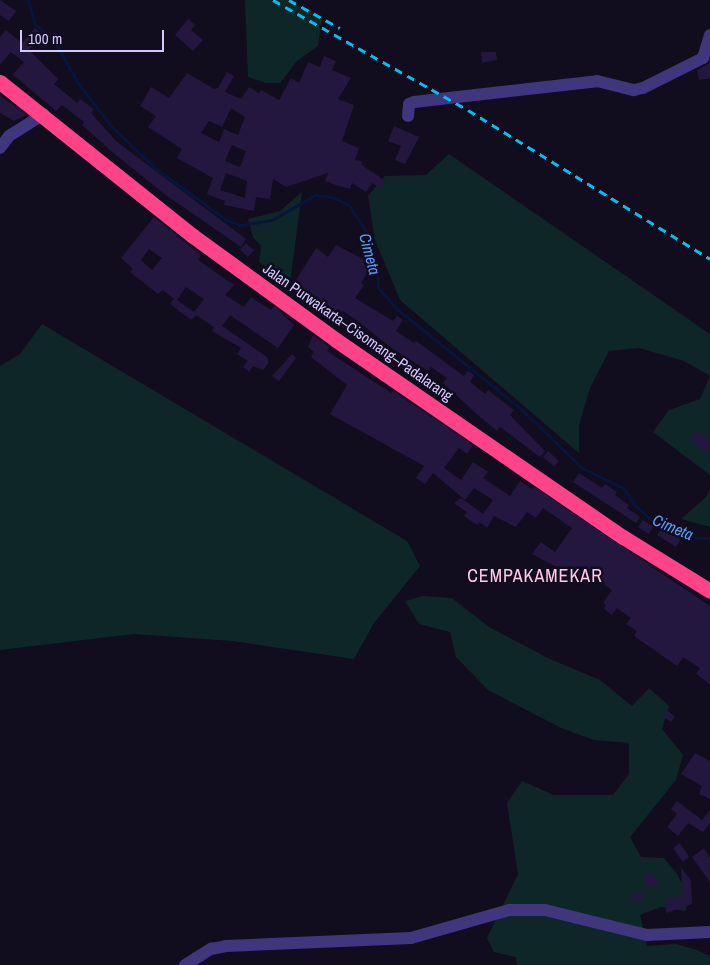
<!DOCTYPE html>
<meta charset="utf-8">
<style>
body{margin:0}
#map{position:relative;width:710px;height:965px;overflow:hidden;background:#110c1e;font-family:"Archivo Narrow",sans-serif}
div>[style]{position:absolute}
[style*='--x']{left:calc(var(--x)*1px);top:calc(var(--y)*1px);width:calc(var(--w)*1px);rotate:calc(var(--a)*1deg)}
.green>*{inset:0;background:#0f2628}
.stream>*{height:3px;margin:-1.5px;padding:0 1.5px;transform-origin:1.5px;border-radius:1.5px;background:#08153a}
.building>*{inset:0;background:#24173f}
.minor>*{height:12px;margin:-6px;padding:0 6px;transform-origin:6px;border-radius:6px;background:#40367d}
.highway>*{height:15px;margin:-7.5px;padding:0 7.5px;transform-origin:7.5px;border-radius:7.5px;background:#ff4389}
.rail>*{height:3px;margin-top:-1.5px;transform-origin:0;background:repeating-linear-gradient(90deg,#00c1f3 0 8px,transparent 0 14px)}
span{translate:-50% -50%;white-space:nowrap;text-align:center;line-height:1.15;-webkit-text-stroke:5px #110c1e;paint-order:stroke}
.street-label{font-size:15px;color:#d4c8ff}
.water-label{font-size:16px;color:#569fff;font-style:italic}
.quarter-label{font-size:18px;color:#ffcae6;letter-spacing:1px}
.scale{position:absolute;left:20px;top:30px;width:144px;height:22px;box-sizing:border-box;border:2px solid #d4c8ff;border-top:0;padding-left:6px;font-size:15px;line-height:18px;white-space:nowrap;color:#d4c8ff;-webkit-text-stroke:4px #110c1e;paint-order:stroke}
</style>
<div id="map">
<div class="green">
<div style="clip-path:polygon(245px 0,288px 0,322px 16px,318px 46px,297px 61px,280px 83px,266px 83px,248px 77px)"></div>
<div style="clip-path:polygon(449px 154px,710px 334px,710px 475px,653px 432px,669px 410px,700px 399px,710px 376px,684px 361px,639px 348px,609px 351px,590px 388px,579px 425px,579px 453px,400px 300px,375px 240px,368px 196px,385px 176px,426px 175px)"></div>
<div style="clip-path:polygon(302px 192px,290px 283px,259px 262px,261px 246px,253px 237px,248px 219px,280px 211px)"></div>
<div style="clip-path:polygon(42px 324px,407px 541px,420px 566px,374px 623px,354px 659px,232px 641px,134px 634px,0 650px,0 366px,20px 354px)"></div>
<div style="clip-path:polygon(710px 489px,710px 527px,681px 519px,706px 497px)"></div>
<div style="clip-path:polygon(422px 596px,452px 598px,489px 627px,550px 659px,600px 680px,632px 706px,649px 688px,669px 706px,662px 729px,683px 755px,676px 780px,630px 837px,641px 857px,664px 858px,677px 874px,688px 896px,686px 911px,661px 907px,640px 915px,647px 946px,676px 944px,697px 950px,710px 956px,710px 965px,517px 965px,516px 957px,494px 952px,487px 938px,518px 874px,507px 803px,522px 781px,554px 795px,613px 795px,629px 774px,629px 743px,594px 740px,561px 728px,488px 690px,456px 657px,450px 632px,419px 624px,405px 601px)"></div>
</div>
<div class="stream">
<div style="--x:28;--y:0;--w:24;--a:75"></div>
<div style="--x:34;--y:23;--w:30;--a:44"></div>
<div style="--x:56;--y:44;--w:45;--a:60.6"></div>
<div style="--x:78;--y:83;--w:56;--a:52.3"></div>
<div style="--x:112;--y:127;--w:59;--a:43.6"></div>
<div style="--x:155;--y:168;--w:87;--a:36.1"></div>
<div style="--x:225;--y:219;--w:16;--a:22"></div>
<div style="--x:240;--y:225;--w:32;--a:-9"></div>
<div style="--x:272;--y:220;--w:50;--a:-30.2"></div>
<div style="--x:315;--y:195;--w:17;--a:7"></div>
<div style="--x:332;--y:197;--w:19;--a:25"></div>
<div style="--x:349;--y:205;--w:31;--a:57"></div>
<div style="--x:366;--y:231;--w:39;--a:73"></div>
<div style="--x:377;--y:268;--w:20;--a:87"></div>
<div style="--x:378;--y:288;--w:28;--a:48"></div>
<div style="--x:397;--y:309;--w:159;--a:38.9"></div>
<div style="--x:521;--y:409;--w:85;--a:44"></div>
<div style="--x:582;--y:468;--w:46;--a:26"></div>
<div style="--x:623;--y:488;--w:19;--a:55"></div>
<div style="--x:634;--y:504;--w:26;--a:43"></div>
<div style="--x:653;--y:522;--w:20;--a:11"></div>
<div style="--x:673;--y:526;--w:24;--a:30"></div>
<div style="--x:694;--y:538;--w:16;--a:0"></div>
</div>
<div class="building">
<div style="clip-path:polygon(0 0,16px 11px,9px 21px,0 15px)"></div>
<div style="clip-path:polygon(188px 19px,195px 25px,191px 30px,203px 40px,193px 51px,175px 35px)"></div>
<div style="clip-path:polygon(35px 28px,42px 34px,29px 50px,58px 79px,54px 84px,77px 103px,80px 99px,94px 109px,91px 113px,116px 141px,246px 239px,241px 247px,163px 193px,111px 151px,82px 125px,84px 122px,62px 105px,56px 111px,24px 84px,13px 74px,24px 62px,11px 52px,0 65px,0 37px,6px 30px,22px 43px)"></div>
<div style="clip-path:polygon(481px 52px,496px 52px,497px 60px,482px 63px)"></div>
<div style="clip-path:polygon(evenodd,324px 56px,336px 61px,332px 70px,351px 78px,338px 99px,354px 105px,342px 141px,359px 148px,355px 160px,362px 161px,362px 165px,385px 181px,380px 188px,372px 183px,366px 192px,352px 183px,350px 189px,336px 185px,325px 181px,328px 173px,286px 187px,273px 179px,270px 199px,256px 197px,254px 211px,224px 205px,225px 201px,207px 194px,213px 178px,177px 158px,182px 149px,148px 127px,156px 116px,140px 106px,151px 87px,169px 98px,187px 73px,214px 89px,218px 88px,227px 72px,234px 76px,225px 92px,241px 99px,249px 87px,259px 93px,261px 90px,279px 100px,291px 78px,299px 83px,308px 62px,320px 67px,324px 56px,231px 108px,245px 117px,238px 135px,224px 129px,219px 142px,201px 133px,209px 121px,222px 127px,231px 108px,324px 56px,232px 145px,246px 151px,240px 167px,225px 161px,232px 145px,324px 56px,226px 173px,247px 181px,245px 198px,220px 190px,226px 173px)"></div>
<div style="clip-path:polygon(710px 63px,710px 78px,699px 80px,697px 70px)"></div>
<div style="clip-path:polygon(0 96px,12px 104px,27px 115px,14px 121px,0 113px)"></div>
<div style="clip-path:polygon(394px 126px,419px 137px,405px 164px,395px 160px,401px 146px,388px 141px)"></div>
<div style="clip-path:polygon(evenodd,154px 217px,201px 255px,198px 260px,234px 285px,225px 295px,244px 307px,251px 297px,271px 310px,274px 306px,294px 325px,278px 348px,230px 315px,222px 326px,267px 357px,269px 362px,263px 370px,253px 366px,249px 372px,243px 367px,248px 361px,237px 354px,241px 348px,212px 331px,214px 327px,196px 315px,191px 320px,170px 304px,174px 299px,163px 290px,158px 294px,130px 272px,133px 269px,121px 258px,154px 217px,149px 249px,162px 258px,152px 270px,141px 260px,149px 249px,154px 217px,186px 287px,204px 299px,194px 312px,177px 300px,186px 287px)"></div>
<div style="clip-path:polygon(246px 243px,254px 250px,248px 257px,240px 250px)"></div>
<div style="clip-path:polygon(336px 245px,373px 264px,361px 283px,364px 285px,355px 298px,393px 321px,397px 316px,403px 320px,396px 331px,414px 343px,416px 341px,464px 376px,468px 371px,474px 375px,470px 382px,485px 394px,488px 390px,514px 410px,510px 415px,545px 451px,540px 457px,500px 427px,497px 431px,480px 417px,443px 383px,447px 378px,431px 367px,428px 371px,394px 350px,359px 322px,343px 311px,341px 314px,294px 283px,316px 248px,328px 257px)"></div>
<div style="clip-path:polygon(313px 335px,329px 347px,327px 351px,391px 393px,393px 391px,473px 445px,467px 454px,459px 448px,444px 468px,461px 480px,473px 462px,488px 472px,483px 478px,510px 496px,520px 481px,532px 489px,534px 487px,710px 606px,710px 684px,696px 674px,700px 668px,683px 657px,677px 666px,634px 636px,637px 631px,626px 624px,631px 618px,617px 608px,612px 615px,604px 609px,606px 605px,603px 603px,612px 590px,591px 576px,586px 584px,570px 574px,565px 580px,558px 576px,562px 570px,532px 554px,541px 542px,555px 552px,572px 528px,543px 508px,536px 518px,527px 512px,516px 527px,494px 516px,487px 528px,479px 522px,477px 525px,464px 516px,467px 512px,454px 503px,461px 498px,483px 514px,493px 500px,474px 488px,465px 500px,433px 473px,425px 484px,416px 478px,424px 466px,330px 414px,347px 385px,311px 357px,314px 352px,308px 347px)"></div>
<div style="clip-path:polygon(292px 354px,296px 358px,279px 381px,272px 376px)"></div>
<div style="clip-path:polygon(698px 430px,710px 441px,710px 449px,705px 453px,690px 438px)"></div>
<div style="clip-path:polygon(548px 451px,559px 461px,554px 467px,543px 457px)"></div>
<div style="clip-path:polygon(579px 473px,602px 488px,605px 484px,617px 492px,615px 495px,629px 505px,627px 508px,640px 517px,636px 523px,573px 482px)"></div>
<div style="clip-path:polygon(643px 520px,653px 527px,649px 534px,638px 527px)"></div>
<div style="clip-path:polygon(663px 527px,681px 539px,676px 547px,657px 535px)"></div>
<div style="clip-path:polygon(667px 710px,675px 717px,671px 722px,662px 716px)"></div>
<div style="clip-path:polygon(695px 753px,710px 761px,710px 799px,699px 794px,702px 786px,681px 774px)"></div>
<div style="clip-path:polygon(677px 801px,702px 820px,710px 810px,710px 823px,703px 832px,688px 823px,678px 836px,667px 827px,677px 814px,671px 809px)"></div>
<div style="clip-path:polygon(680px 843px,689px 857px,683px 862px,673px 848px)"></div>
<div style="clip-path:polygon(704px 848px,710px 858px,710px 882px,692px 857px)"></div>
<div style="clip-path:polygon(681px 867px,691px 881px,692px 904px,666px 913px,665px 899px,682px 896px)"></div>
<div style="clip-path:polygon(653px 872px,658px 884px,647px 888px,642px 877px)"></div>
<div style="clip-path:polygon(642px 892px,643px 900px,632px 902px,631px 894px)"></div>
</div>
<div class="minor">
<div style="--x:408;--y:116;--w:12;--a:-85"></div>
<div style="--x:409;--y:104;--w:5;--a:-22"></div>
<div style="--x:414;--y:102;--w:184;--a:-6.5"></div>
<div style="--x:597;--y:81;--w:38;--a:14"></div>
<div style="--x:634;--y:90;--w:9;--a:-13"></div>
<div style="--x:643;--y:88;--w:67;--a:-26.6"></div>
<div style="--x:703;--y:58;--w:24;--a:-73"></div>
<div style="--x:0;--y:148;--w:15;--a:-53"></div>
<div style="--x:9;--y:136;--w:41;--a:-32.2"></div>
<div style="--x:185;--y:965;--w:31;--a:-32"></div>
<div style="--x:211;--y:949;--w:15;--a:-11"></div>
<div style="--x:226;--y:946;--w:185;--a:-2.5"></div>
<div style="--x:411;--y:938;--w:102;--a:-15.9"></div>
<div style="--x:509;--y:910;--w:36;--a:0"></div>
<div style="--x:545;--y:910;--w:105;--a:13.8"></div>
<div style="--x:647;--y:935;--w:63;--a:-2.7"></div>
</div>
<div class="highway">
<div style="--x:0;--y:82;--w:247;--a:38.6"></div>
<div style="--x:193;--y:236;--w:177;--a:36"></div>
<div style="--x:336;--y:340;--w:348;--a:34.5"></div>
<div style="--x:623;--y:537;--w:102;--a:31.8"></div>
</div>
<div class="rail">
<div style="--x:273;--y:0;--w:224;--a:29.4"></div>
<div style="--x:468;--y:110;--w:284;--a:31.6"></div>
<div style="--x:289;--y:0;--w:58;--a:28.8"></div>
</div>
<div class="street-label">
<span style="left:358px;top:332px;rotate:35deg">Jalan Purwakarta–Cisomang–Padalarang</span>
</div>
<div class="water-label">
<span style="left:370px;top:254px;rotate:75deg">Cimeta</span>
<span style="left:673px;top:527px;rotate:23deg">Cimeta</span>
</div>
<div class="quarter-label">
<span style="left:535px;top:576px">CEMPAKAMEKAR</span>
</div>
<div class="scale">100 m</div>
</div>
